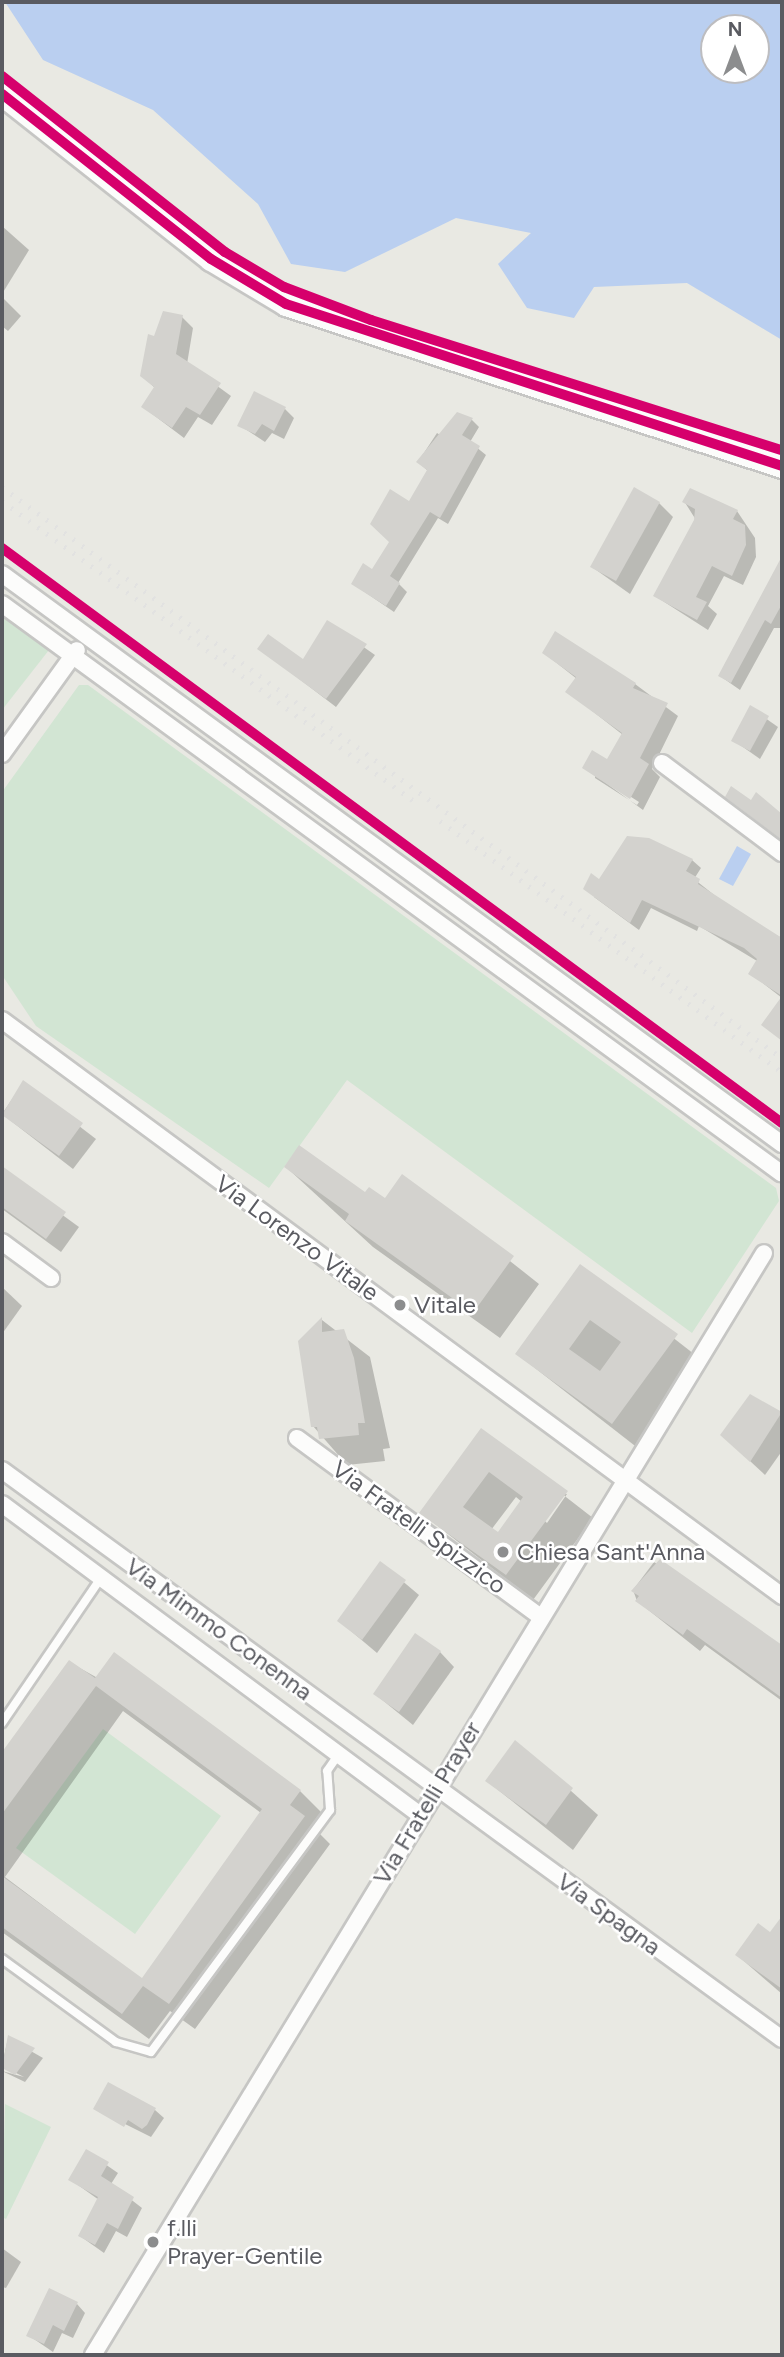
<!DOCTYPE html>
<style>
body{margin:0}
#map{position:relative;width:784px;height:2357px;overflow:hidden;background:#e9e9e3;font-family:Figtree,sans-serif}
div>[style]{position:absolute}
[style*='--x']{left:calc(var(--x)*1px);top:calc(var(--y)*1px);width:calc(var(--w)*1px);rotate:calc(var(--a)*1deg)}
.green>*{inset:0;background:#d2e5d3}
.water>*{inset:0;background:#bacff0}
.shadow>*{inset:0;background:#0003}
.building>*{inset:0;background:#d3d2ce}
.roads{filter:drop-shadow(2px 0 #c6c6c4) drop-shadow(-2px 0 #c6c6c4) drop-shadow(0 2px #c6c6c4) drop-shadow(0 -2px #c6c6c4)}
.lane>*{height:8px;margin:-4px;padding:0 4px;transform-origin:4px;border-radius:4px;background:#fcfcfb}
.street>*{height:16px;margin:-8px;padding:0 8px;transform-origin:8px;border-radius:8px;background:#fcfcfb}
.secondary>*{height:23px;margin:-11.5px;padding:0 11.5px;transform-origin:11.5px;border-radius:11.5px;background:#fcfcfb}
.rail>*{height:5px;margin-top:-2.5px;transform-origin:0;background:repeating-linear-gradient(90deg,#e2e2e1 0 2px,transparent 0 11px)}
.cycleway>*{height:10px;margin:-5px;padding:0 5px;transform-origin:5px;border-radius:5px;background:#d6006c}
.dots>*{width:19px;height:19px;translate:-50% -50%;box-sizing:border-box;border:4px solid #fff;border-radius:50%}
span{translate:-50% -50%;white-space:nowrap;text-align:center;line-height:1.15;-webkit-text-stroke:5px #fff;paint-order:stroke}
.street-label{font-size:24px;color:#5a5b61}
.poi-label{font-size:24px;color:#5a5b61}
.left{translate:0 -50%;text-align:left}
.frame{position:absolute;inset:0;border:4px solid #5a5b61;pointer-events:none}
.north{position:absolute;left:700px;top:14px;width:70px;height:70px;box-sizing:border-box;background:#fff;border:2px solid #bdbdc0;border-radius:50%;rotate:0deg;font-size:19px;font-weight:700;line-height:28px;text-align:center;color:#5a5b61}
.north::after{content:'';display:block;margin:auto;width:24px;height:32px;background:#8c8d8e;clip-path:polygon(50% 0,100% 100%,50% 72%,0 100%)}
</style>
<div id="map">
<div class="green">
<div style="clip-path:polygon(2px 616px,49px 650px,2px 710px)"></div>
<div style="clip-path:polygon(79px 685px,88px 685px,776px 1188px,779px 1201px,692px 1333px,347px 1080px,269px 1188px,36px 1026px,2px 975px,2px 792px)"></div>
<div style="clip-path:polygon(103px 1729px,221px 1816px,135px 1934px,16px 1848px)"></div>
<div style="clip-path:polygon(5px 2104px,51px 2127px,6px 2219px,2px 2217px)"></div>
</div>
<div class="water">
<div style="clip-path:polygon(evenodd,5px 2px,782px 2px,782px 340px,687px 283px,594px 287px,574px 318px,527px 308px,498px 264px,531px 233px,456px 218px,345px 272px,291px 264px,258px 204px,153px 110px,43px 60px,5px 2px,714px 28px,756px 28px,756px 70px,714px 70px,714px 28px)"></div>
<div style="clip-path:polygon(737px 846px,751px 854px,733px 886px,719px 879px)"></div>
</div>
<div class="shadow">
<div style="clip-path:polygon(2px 226px,29px 250px,2px 294px)"></div>
<div style="clip-path:polygon(2px 297px,21px 316px,8px 331px,2px 326px)"></div>
<div style="clip-path:polygon(182px 317px,193px 328px,187px 364px,231px 396px,212px 425px,198px 417px,184px 438px,143px 407px,155px 388px,142px 376px)"></div>
<div style="clip-path:polygon(285px 409px,294px 418px,284px 439px,272px 433px,265px 442px,239px 425px)"></div>
<div style="clip-path:polygon(471px 419px,479px 427px,470px 442px,486px 455px,448px 524px,438px 518px,398px 583px,407px 592px,394px 612px,353px 584px,373px 571px,391px 542px,428px 471px,418px 462px,437px 433px,443px 437px)"></div>
<div style="clip-path:polygon(684px 501px,737px 511px,755px 538px,756px 557px,743px 585px,724px 576px,708px 606px,717px 614px,708px 630px,655px 596px,696px 520px)"></div>
<div style="clip-path:polygon(659px 503px,673px 517px,630px 594px,592px 567px)"></div>
<div style="clip-path:polygon(782px 560px,782px 628px,774px 628px,740px 690px,720px 676px)"></div>
<div style="clip-path:polygon(328px 622px,375px 655px,336px 707px,260px 649px,303px 662px)"></div>
<div style="clip-path:polygon(evenodd,544px 653px,635px 684px,678px 716px,652px 769px,660px 777px,643px 810px,584px 767px,608px 761px,623px 735px,568px 692px,577px 679px,544px 653px,595px 774px,639px 802px,637px 805px,595px 778px,595px 774px)"></div>
<div style="clip-path:polygon(751px 708px,778px 727px,760px 759px,733px 740px)"></div>
<div style="clip-path:polygon(692px 860px,701px 868px,694px 879px,747px 921px,782px 938px,782px 998px,750px 973px,757px 961px,699px 926px,697px 931px,651px 908px,639px 930px,594px 897px,599px 881px)"></div>
<div style="clip-path:polygon(23px 1083px,96px 1139px,73px 1169px,2px 1114px)"></div>
<div style="clip-path:polygon(286px 1167px,385px 1200px,403px 1176px,539px 1284px,500px 1338px,373px 1247px)"></div>
<div style="clip-path:polygon(2px 1171px,79px 1227px,61px 1252px,2px 1209px)"></div>
<div style="clip-path:polygon(581px 1266px,703px 1361px,639px 1449px,517px 1354px)"></div>
<div style="clip-path:polygon(2px 1287px,22px 1306px,2px 1334px)"></div>
<div style="clip-path:polygon(322px 1320px,370px 1357px,390px 1448px,383px 1449px,385px 1461px,347px 1465px,313px 1426px,300px 1342px)"></div>
<div style="clip-path:polygon(750px 1397px,782px 1415px,782px 1451px,765px 1475px,737px 1449px)"></div>
<div style="clip-path:polygon(evenodd,481px 1431px,593px 1518px,533px 1600px,421px 1513px,481px 1431px,563px 1494px,567px 1494px,547px 1523px,544px 1520px,563px 1494px,481px 1431px,516px 1497px,522px 1502px,498px 1535px,491px 1530px,516px 1497px)"></div>
<div style="clip-path:polygon(654px 1562px,782px 1649px,782px 1701px,705px 1645px,700px 1651px,637px 1601px,633px 1590px)"></div>
<div style="clip-path:polygon(381px 1563px,419px 1595px,377px 1653px,339px 1621px)"></div>
<div style="clip-path:polygon(440px 1652px,454px 1667px,413px 1725px,375px 1694px)"></div>
<div style="clip-path:polygon(evenodd,69px 1662px,300px 1791px,326px 1817px,316px 1830px,330px 1844px,195px 2029px,170px 2011px,149px 2039px,2px 1932px,2px 1754px,69px 1662px,123px 1711px,261px 1813px,142px 1980px,5px 1877px,123px 1711px)"></div>
<div style="clip-path:polygon(516px 1742px,598px 1815px,573px 1850px,487px 1781px)"></div>
<div style="clip-path:polygon(774px 1930px,782px 1938px,782px 1994px,737px 1955px)"></div>
<div style="clip-path:polygon(8px 2038px,43px 2058px,25px 2082px,2px 2071px,24px 2077px,2px 2066px)"></div>
<div style="clip-path:polygon(95px 2109px,155px 2110px,164px 2118px,151px 2137px)"></div>
<div style="clip-path:polygon(86px 2151px,118px 2173px,111px 2184px,142px 2208px,127px 2237px,116px 2231px,104px 2253px,80px 2236px,99px 2200px,71px 2180px)"></div>
<div style="clip-path:polygon(2px 2248px,21px 2262px,6px 2288px,2px 2287px)"></div>
<div style="clip-path:polygon(77px 2304px,85px 2313px,73px 2338px,62px 2333px,53px 2352px,28px 2335px)"></div>
</div>
<div class="building">
<div style="clip-path:polygon(163px 311px,183px 315px,176px 354px,221px 383px,200px 415px,186px 407px,172px 428px,141px 407px,154px 387px,140px 376px,148px 334px,154px 336px)"></div>
<div style="clip-path:polygon(254px 391px,286px 407px,274px 431px,262px 424px,255px 434px,237px 426px)"></div>
<div style="clip-path:polygon(457px 412px,473px 418px,462px 435px,480px 446px,440px 518px,430px 512px,390px 576px,400px 583px,386px 606px,351px 584px,363px 563px,372px 569px,389px 542px,370px 524px,390px 489px,409px 501px,427px 470px,416px 462px)"></div>
<div style="clip-path:polygon(634px 487px,660px 502px,616px 581px,590px 567px)"></div>
<div style="clip-path:polygon(690px 488px,738px 510px,733px 519px,745px 525px,746px 545px,732px 576px,712px 566px,696px 597px,707px 602px,697px 620px,653px 596px,694px 520px,695px 509px,682px 502px)"></div>
<div style="clip-path:polygon(782px 556px,782px 604px,771px 624px,765px 620px,731px 683px,718px 676px)"></div>
<div style="clip-path:polygon(327px 620px,367px 644px,326px 699px,257px 649px,268px 634px,303px 659px)"></div>
<div style="clip-path:polygon(555px 631px,636px 683px,633px 688px,668px 703px,640px 758px,649px 764px,630px 799px,582px 768px,592px 750px,607px 759px,622px 733px,565px 692px,576px 677px,542px 653px)"></div>
<div style="clip-path:polygon(750px 705px,769px 716px,750px 751px,731px 741px)"></div>
<div style="clip-path:polygon(731px 786px,751px 800px,756px 792px,782px 814px,782px 840px,725px 797px)"></div>
<div style="clip-path:polygon(627px 836px,649px 838px,693px 859px,686px 871px,700px 879px,698px 884px,782px 938px,782px 1041px,761px 1025px,782px 996px,748px 974px,757px 959px,744px 948px,642px 900px,630px 923px,583px 889px,591px 873px,599px 879px)"></div>
<div style="clip-path:polygon(23px 1080px,83px 1123px,59px 1156px,2px 1115px)"></div>
<div style="clip-path:polygon(299px 1145px,365px 1192px,369px 1187px,385px 1198px,402px 1174px,514px 1256px,473px 1313px,345px 1221px,349px 1214px,284px 1167px)"></div>
<div style="clip-path:polygon(2px 1166px,66px 1212px,46px 1239px,2px 1207px)"></div>
<div style="clip-path:polygon(evenodd,580px 1264px,678px 1334px,612px 1424px,515px 1354px,580px 1264px,590px 1320px,621px 1342px,600px 1371px,569px 1349px,590px 1320px)"></div>
<div style="clip-path:polygon(322px 1317px,322px 1332px,344px 1329px,354px 1358px,365px 1423px,358px 1423px,359px 1435px,319px 1439px,317px 1427px,311px 1427px,298px 1341px)"></div>
<div style="clip-path:polygon(750px 1394px,782px 1412px,750px 1462px,720px 1435px)"></div>
<div style="clip-path:polygon(evenodd,481px 1428px,568px 1491px,506px 1575px,419px 1513px,481px 1428px,489px 1472px,523px 1497px,498px 1532px,463px 1507px,489px 1472px)"></div>
<div style="clip-path:polygon(660px 1559px,782px 1645px,782px 1698px,687px 1629px,683px 1635px,635px 1601px,639px 1596px,631px 1591px)"></div>
<div style="clip-path:polygon(380px 1561px,406px 1580px,362px 1640px,337px 1621px)"></div>
<div style="clip-path:polygon(415px 1633px,441px 1651px,399px 1712px,373px 1694px)"></div>
<div style="clip-path:polygon(114px 1652px,301px 1790px,290px 1805px,305px 1816px,169px 2004px,143px 1986px,122px 2014px,2px 1927px,2px 1876px,142px 1978px,262px 1809px,96px 1686px,2px 1814px,2px 1752px,69px 1660px,95px 1678px)"></div>
<div style="clip-path:polygon(515px 1740px,573px 1788px,546px 1825px,485px 1781px)"></div>
<div style="clip-path:polygon(782px 1916px,782px 1989px,735px 1955px,758px 1923px,770px 1932px)"></div>
<div style="clip-path:polygon(8px 2035px,35px 2048px,15px 2075px,2px 2068px)"></div>
<div style="clip-path:polygon(108px 2082px,156px 2108px,147px 2125px,142px 2129px,128px 2120px,124px 2127px,93px 2109px)"></div>
<div style="clip-path:polygon(86px 2149px,109px 2162px,101px 2176px,134px 2197px,118px 2229px,107px 2223px,95px 2245px,78px 2236px,98px 2197px,68px 2180px)"></div>
<div style="clip-path:polygon(49px 2288px,78px 2302px,64px 2331px,53px 2325px,44px 2344px,26px 2336px)"></div>
</div>
<div class="roads">
<div class="lane">
<div style="--x:2;--y:1723;--w:176;--a:-55.7"></div>
<div style="--x:2;--y:1959;--w:141;--a:36.1"></div>
<div style="--x:116;--y:2042;--w:36;--a:16"></div>
<div style="--x:151;--y:2052;--w:301;--a:-53.5"></div>
<div style="--x:330;--y:1810;--w:39;--a:-94"></div>
<div style="--x:327;--y:1771;--w:21;--a:-55"></div>
</div>
<div class="street">
<div style="--x:2;--y:574;--w:966;--a:36.16"></div>
<div style="--x:2;--y:604;--w:965;--a:36.15"></div>
<div style="--x:2;--y:754;--w:128;--a:-54.2"></div>
<div style="--x:662;--y:763;--w:150;--a:36.9"></div>
<div style="--x:2;--y:1020;--w:970;--a:36.44"></div>
<div style="--x:2;--y:1242;--w:61;--a:36.3"></div>
<div style="--x:297;--y:1438;--w:303;--a:36.3"></div>
<div style="--x:2;--y:1470;--w:965;--a:36.11"></div>
<div style="--x:2;--y:1504;--w:521;--a:36.65"></div>
<div style="--x:93;--y:2355;--w:1290;--a:-58.66"></div>
</div>
<div class="secondary">
<div style="--x:2;--y:94;--w:266;--a:38.3"></div>
<div style="--x:211;--y:259;--w:87;--a:31"></div>
<div style="--x:286;--y:304;--w:522;--a:18.09"></div>
</div>
</div>
<div class="rail">
<div style="--x:2;--y:487;--w:967;--a:36.21"></div>
<div style="--x:2;--y:501;--w:515;--a:36.07"></div>
<div style="--x:440;--y:821;--w:424;--a:36.3"></div>
</div>
<div class="cycleway">
<div style="--x:2;--y:76;--w:284;--a:38.3"></div>
<div style="--x:225;--y:252;--w:69;--a:30.7"></div>
<div style="--x:284;--y:287;--w:93;--a:20.8"></div>
<div style="--x:371;--y:320;--w:431;--a:17.6"></div>
<div style="--x:2;--y:94;--w:266;--a:38.3"></div>
<div style="--x:211;--y:259;--w:87;--a:31"></div>
<div style="--x:286;--y:304;--w:522;--a:18.09"></div>
<div style="--x:2;--y:548;--w:969;--a:36.4"></div>
</div>
<div class="dots">
<div style="left:400px;top:1305px;background:#8c8d8e"></div>
<div style="left:503px;top:1552px;background:#8c8d8e"></div>
<div style="left:153px;top:2242px;background:#8c8d8e"></div>
</div>
<div class="street-label">
<span style="left:297px;top:1238px;rotate:36deg">Via Lorenzo Vitale</span>
<span style="left:419px;top:1527px;rotate:36deg">Via Fratelli Spizzico</span>
<span style="left:219px;top:1629px;rotate:36deg">Via Mimmo Conenna</span>
<span style="left:427px;top:1803px;rotate:-59deg">Via Fratelli Prayer</span>
<span style="left:609px;top:1914px;rotate:36deg">Via Spagna</span>
</div>
<div class="poi-label">
<span class="left" style="left:414px;top:1305px">Vitale</span>
<span class="left" style="left:517px;top:1552px">Chiesa Sant'Anna</span>
<span class="left" style="left:167px;top:2242px">f.lli<br>Prayer-Gentile</span>
</div>
<div class="frame"></div>
<div class="north">N</div>
</div>
